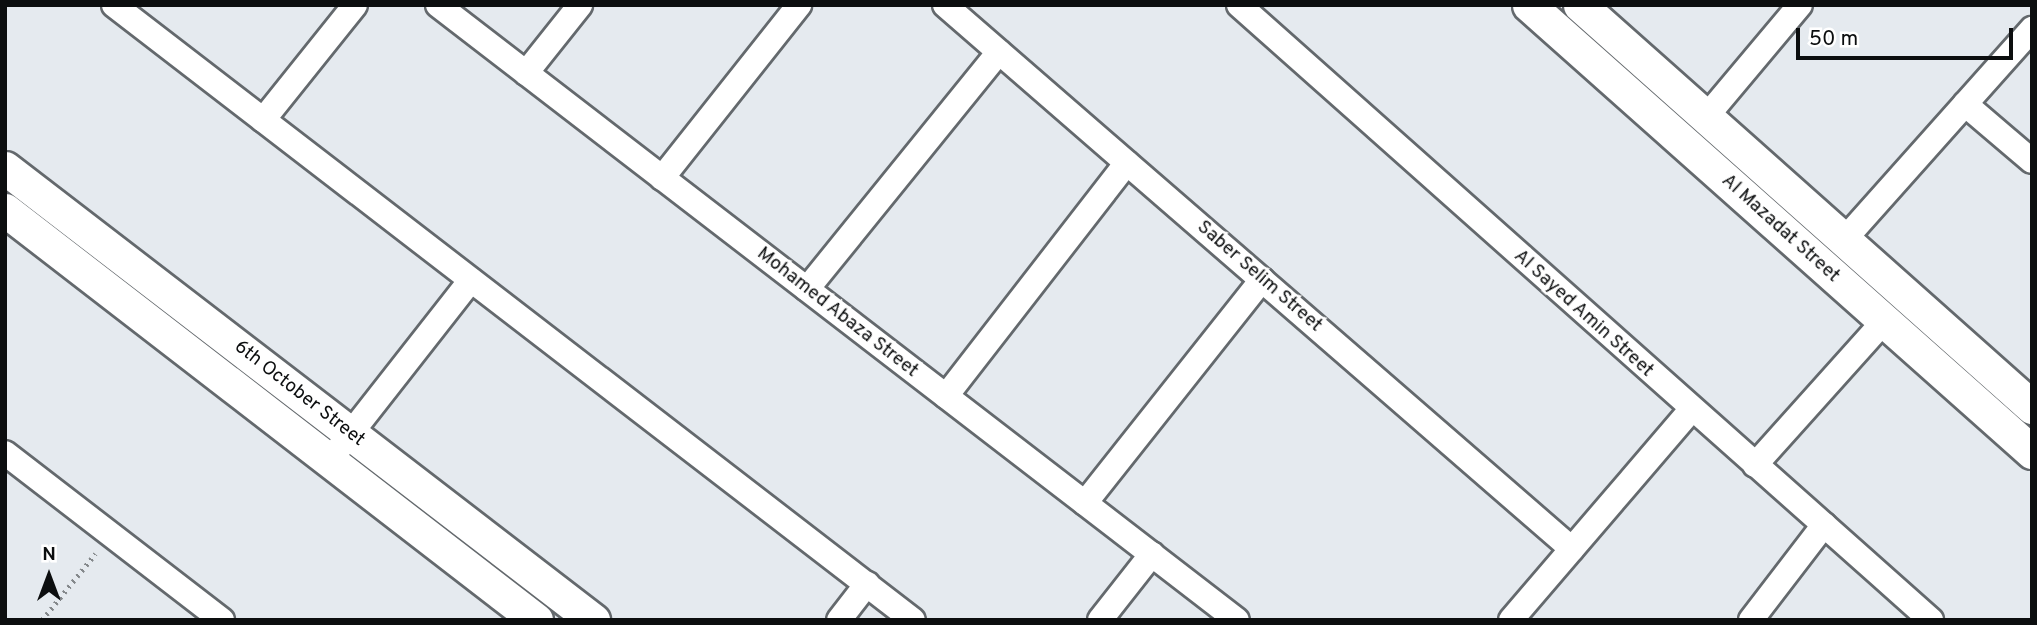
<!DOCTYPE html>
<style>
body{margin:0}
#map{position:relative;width:2037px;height:625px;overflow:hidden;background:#e5eaef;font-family:Overpass,sans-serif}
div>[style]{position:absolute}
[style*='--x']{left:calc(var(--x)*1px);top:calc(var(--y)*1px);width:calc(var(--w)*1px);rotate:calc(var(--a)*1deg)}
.path>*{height:4.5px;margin-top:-2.25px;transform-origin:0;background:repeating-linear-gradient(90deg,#84888b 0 2px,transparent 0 7px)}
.roads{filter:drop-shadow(2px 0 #64696d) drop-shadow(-2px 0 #64696d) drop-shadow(0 2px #64696d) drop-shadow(0 -2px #64696d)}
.street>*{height:24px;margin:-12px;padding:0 12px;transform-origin:12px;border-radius:12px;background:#fff}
.secondary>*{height:33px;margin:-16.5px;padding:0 16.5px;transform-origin:16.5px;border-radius:16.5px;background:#fff}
span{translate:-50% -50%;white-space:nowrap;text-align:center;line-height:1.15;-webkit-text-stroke:5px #fff;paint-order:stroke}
.street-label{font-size:19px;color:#0c0e0f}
.frame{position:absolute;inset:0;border:7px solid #0c0e0f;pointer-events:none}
.north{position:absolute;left:14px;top:541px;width:70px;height:70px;-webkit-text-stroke:5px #fff;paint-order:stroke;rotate:0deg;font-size:19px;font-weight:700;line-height:28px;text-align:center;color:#0c0e0f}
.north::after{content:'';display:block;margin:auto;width:24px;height:32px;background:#0c0e0f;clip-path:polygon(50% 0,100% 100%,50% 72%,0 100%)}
.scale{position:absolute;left:1796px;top:28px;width:217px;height:32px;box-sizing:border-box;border:4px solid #0c0e0f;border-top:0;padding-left:9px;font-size:21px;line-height:24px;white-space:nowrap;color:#0c0e0f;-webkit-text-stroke:5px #fff;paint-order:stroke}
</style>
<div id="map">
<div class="path">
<div style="--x:42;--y:620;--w:85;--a:-51.2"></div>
</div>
<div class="roads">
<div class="street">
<div style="--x:114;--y:5;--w:1008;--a:37.59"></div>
<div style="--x:438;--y:5;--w:1008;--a:37.59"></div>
<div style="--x:945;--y:5;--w:830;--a:40.95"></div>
<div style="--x:1239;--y:5;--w:926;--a:41.63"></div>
<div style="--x:526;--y:73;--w:87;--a:-51.5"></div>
<div style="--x:1965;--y:104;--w:88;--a:40.4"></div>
<div style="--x:1706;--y:117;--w:146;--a:-50"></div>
<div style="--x:263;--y:120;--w:147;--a:-51.3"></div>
<div style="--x:662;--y:178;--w:221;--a:-51.6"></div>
<div style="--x:1844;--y:240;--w:283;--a:-48.3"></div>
<div style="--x:807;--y:289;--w:305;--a:-51"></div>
<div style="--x:946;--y:396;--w:295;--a:-52.2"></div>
<div style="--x:340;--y:447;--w:212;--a:-51.9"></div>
<div style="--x:5;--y:453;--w:274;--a:37.6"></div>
<div style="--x:1755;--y:465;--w:193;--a:-48.1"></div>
<div style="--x:1085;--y:503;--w:285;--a:-51.6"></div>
<div style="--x:839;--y:620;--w:46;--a:-52.1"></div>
<div style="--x:1100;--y:620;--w:84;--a:-51.8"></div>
<div style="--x:1511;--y:620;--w:277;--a:-49.4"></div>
<div style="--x:1751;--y:620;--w:120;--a:-52.5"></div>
</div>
<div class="secondary">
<div style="--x:1529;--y:5;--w:673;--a:41.63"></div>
<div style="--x:1580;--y:5;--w:605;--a:41.65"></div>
<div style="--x:5;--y:168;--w:742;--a:37.55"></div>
<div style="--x:5;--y:210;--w:671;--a:37.67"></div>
</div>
</div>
<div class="street-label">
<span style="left:1780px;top:229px;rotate:42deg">Al Mazadat Street</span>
<span style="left:1259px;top:277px;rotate:41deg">Saber Selim Street</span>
<span style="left:837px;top:313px;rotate:38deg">Mohamed Abaza Street</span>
<span style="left:1583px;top:314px;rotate:42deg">Al Sayed Amin Street</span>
<span style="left:299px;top:394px;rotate:38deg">6th October Street</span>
</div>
<div class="frame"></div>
<div class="north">N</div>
<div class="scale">50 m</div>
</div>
